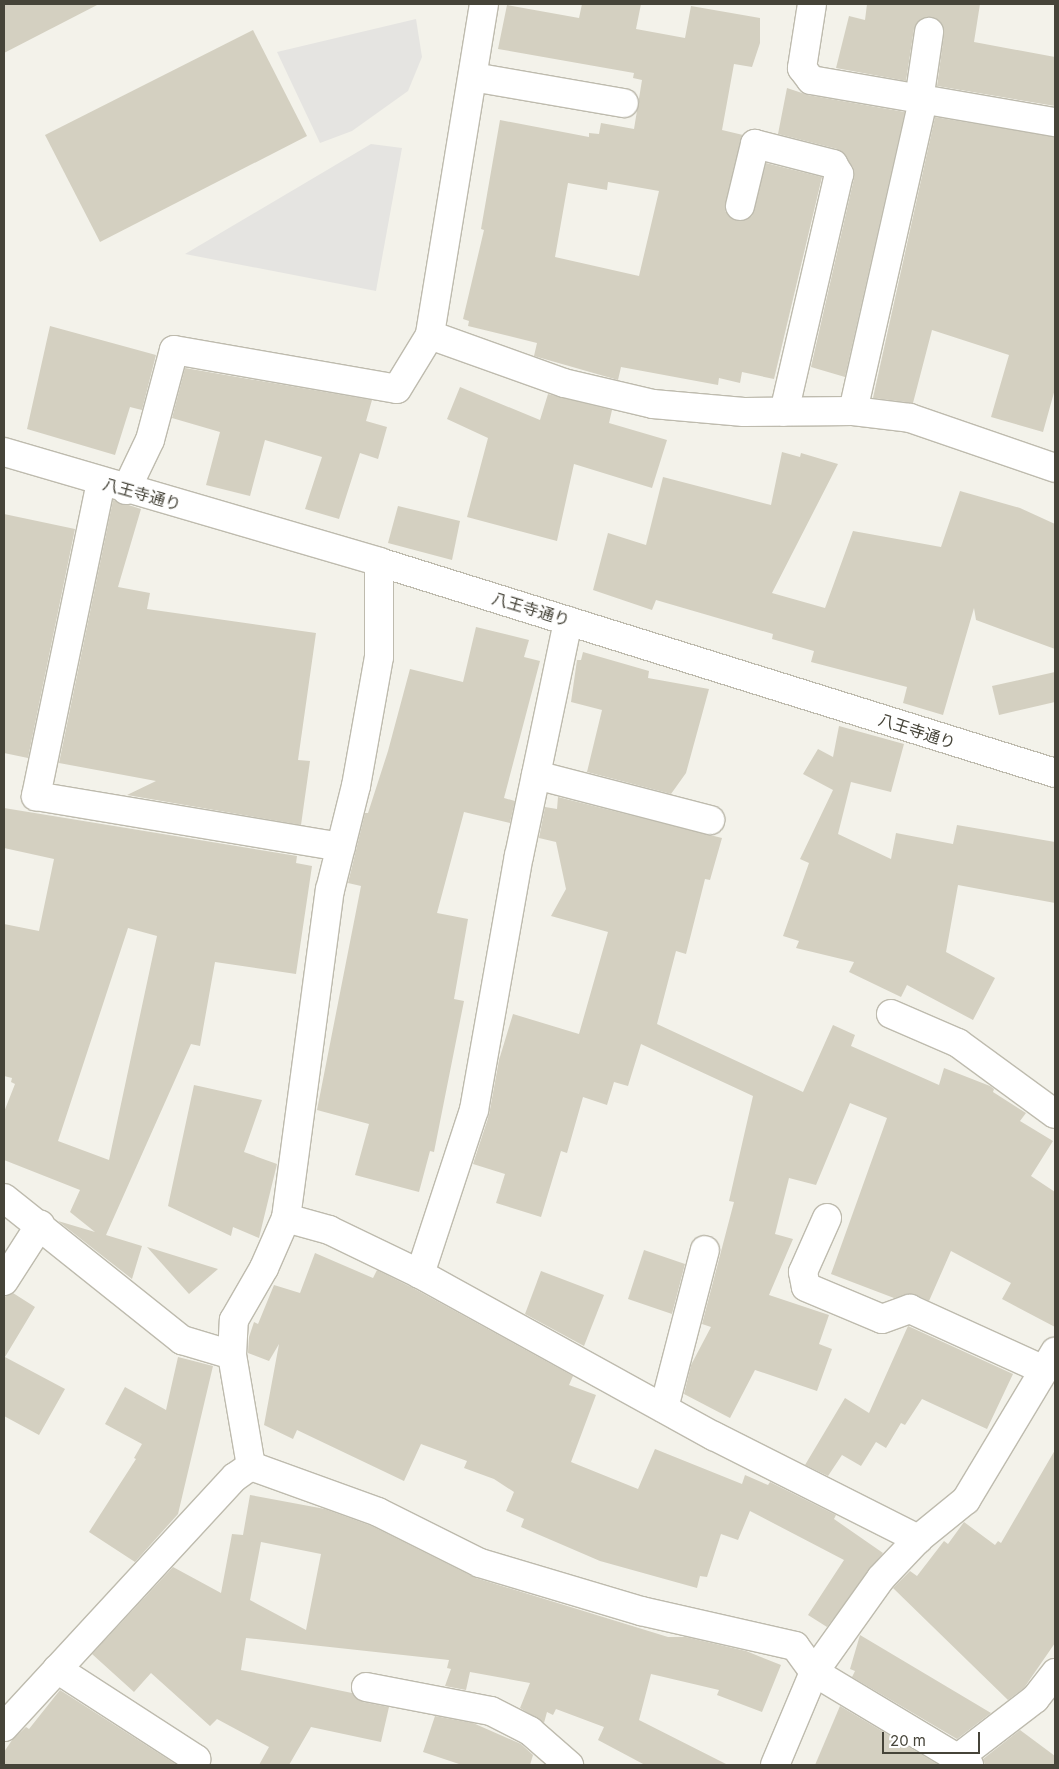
<!DOCTYPE html>
<meta charset="utf-8">
<style>
body{margin:0}
#map{position:relative;width:1059px;height:1769px;overflow:hidden;background:#f3f2ea;font-family:Inter,"Noto Sans JP",sans-serif}
div>[style]{position:absolute}
[style*='--x']{left:calc(var(--x)*1px);top:calc(var(--y)*1px);width:calc(var(--w)*1px);rotate:calc(var(--a)*1deg)}
.parking>*{inset:0;background:#e5e4e1}
.building>*{inset:0;background:#d4d0c1}
.roads{filter:drop-shadow(1px 0 #bebbae) drop-shadow(-1px 0 #bebbae) drop-shadow(0 1px #bebbae) drop-shadow(0 -1px #bebbae)}
.minor>*{height:28px;margin:-14px;padding:0 14px;transform-origin:14px;border-radius:14px;background:#fff}
span{translate:-50% -50%;white-space:nowrap;text-align:center;line-height:1.15;-webkit-text-stroke:4px #fff;paint-order:stroke}
.street-label{font-size:16px;color:#464439}
.frame{position:absolute;inset:0;border:5px solid #464439;pointer-events:none}
.scale{position:absolute;left:882px;top:1732px;width:98px;height:22px;box-sizing:border-box;border:2px solid #464439;border-top:0;padding-left:6px;font-size:15px;line-height:18px;white-space:nowrap;color:#464439;-webkit-text-stroke:4px #fff;paint-order:stroke}
</style>
<div id="map">
<div class="parking">
<div style="clip-path:polygon(416px 19px,422px 57px,408px 91px,352px 131px,320px 143px,277px 52px)"></div>
<div style="clip-path:polygon(371px 144px,402px 148px,376px 291px,185px 254px)"></div>
</div>
<div class="building">
<div style="clip-path:polygon(4px 4px,99px 4px,4px 53px)"></div>
<div style="clip-path:polygon(evenodd,582px 4px,641px 4px,636px 29px,685px 38px,691px 6px,760px 18px,760px 43px,752px 67px,734px 64px,722px 130px,743px 135px,725px 211px,737px 221px,752px 216px,766px 163px,822px 177px,774px 379px,742px 372px,740px 383px,719px 378px,718px 385px,621px 367px,618px 380px,534px 356px,537px 343px,468px 326px,469px 321px,463px 319px,484px 230px,481px 229px,500px 120px,589px 137px,589px 133px,599px 134px,601px 123px,634px 129px,642px 80px,633px 78px,634px 73px,498px 49px,507px 5px,579px 18px,582px 4px,608px 182px,659px 191px,639px 276px,555px 257px,568px 183px,607px 190px,608px 182px)"></div>
<div style="clip-path:polygon(867px 4px,980px 4px,974px 42px,1055px 57px,1055px 106px,937px 86px,944px 34px,943px 26px,932px 17px,923px 18px,914px 29px,906px 81px,836px 68px,849px 16px,865px 20px)"></div>
<div style="clip-path:polygon(253px 30px,307px 136px,100px 242px,45px 135px)"></div>
<div style="clip-path:polygon(787px 88px,808px 95px,905px 112px,845px 377px,811px 367px,854px 178px,853px 167px,837px 149px,778px 134px)"></div>
<div style="clip-path:polygon(935px 117px,1055px 137px,1055px 389px,1043px 432px,991px 417px,1009px 355px,932px 330px,913px 403px,873px 398px)"></div>
<div style="clip-path:polygon(50px 326px,156px 355px,142px 410px,130px 407px,115px 455px,27px 429px)"></div>
<div style="clip-path:polygon(185px 368px,372px 400px,366px 421px,387px 427px,378px 459px,360px 453px,339px 519px,305px 509px,322px 457px,265px 440px,250px 496px,206px 485px,220px 432px,172px 418px)"></div>
<div style="clip-path:polygon(460px 387px,540px 420px,548px 394px,612px 410px,609px 423px,667px 440px,652px 488px,574px 464px,557px 541px,467px 517px,488px 438px,447px 419px)"></div>
<div style="clip-path:polygon(782px 452px,800px 457px,801px 453px,838px 464px,772px 593px,825px 608px,853px 531px,941px 547px,960px 491px,1020px 508px,1055px 524px,1055px 649px,976px 620px,974px 608px,943px 715px,903px 703px,907px 687px,811px 662px,814px 651px,772px 639px,773px 634px,656px 600px,652px 610px,593px 590px,608px 533px,646px 545px,663px 477px,771px 505px)"></div>
<div style="clip-path:polygon(113px 500px,141px 509px,118px 587px,150px 593px,147px 609px,316px 633px,298px 760px,310px 761px,301px 825px,127px 795px,156px 781px,59px 763px)"></div>
<div style="clip-path:polygon(398px 506px,460px 521px,452px 560px,388px 543px)"></div>
<div style="clip-path:polygon(4px 514px,75px 529px,28px 758px,4px 753px)"></div>
<div style="clip-path:polygon(476px 627px,529px 640px,524px 657px,540px 661px,504px 798px,515px 801px,510px 823px,464px 812px,437px 913px,468px 919px,454px 999px,464px 1001px,434px 1152px,430px 1151px,419px 1192px,355px 1175px,369px 1124px,317px 1110px,361px 886px,348px 883px,365px 813px,368px 813px,388px 751px,410px 669px,463px 682px)"></div>
<div style="clip-path:polygon(583px 652px,649px 671px,648px 678px,709px 689px,686px 773px,671px 794px,587px 772px,602px 710px,571px 702px,577px 660px,581px 660px)"></div>
<div style="clip-path:polygon(1055px 672px,1055px 702px,999px 715px,992px 686px)"></div>
<div style="clip-path:polygon(839px 726px,904px 744px,891px 792px,851px 782px,838px 834px,891px 859px,896px 833px,953px 844px,957px 825px,1055px 842px,1055px 903px,958px 885px,946px 952px,995px 978px,973px 1020px,907px 985px,901px 997px,849px 972px,854px 962px,796px 948px,799px 941px,783px 936px,809px 863px,800px 859px,833px 790px,803px 774px,818px 749px,833px 757px)"></div>
<div style="clip-path:polygon(558px 797px,722px 838px,710px 880px,705px 879px,686px 954px,676px 951px,657px 1024px,803px 1092px,833px 1025px,855px 1035px,851px 1046px,939px 1085px,944px 1068px,990px 1086px,994px 1089px,993px 1092px,1026px 1113px,1020px 1121px,1053px 1141px,1031px 1176px,1055px 1192px,1055px 1327px,1002px 1299px,1011px 1283px,951px 1251px,929px 1301px,916px 1295px,894px 1298px,831px 1274px,887px 1118px,850px 1103px,816px 1185px,789px 1178px,775px 1234px,793px 1239px,769px 1295px,829px 1315px,819px 1344px,832px 1349px,817px 1391px,755px 1370px,730px 1418px,684px 1394px,691px 1365px,711px 1327px,702px 1324px,734px 1202px,729px 1201px,753px 1096px,641px 1044px,628px 1086px,614px 1082px,607px 1105px,583px 1097px,567px 1153px,561px 1151px,541px 1217px,496px 1203px,505px 1174px,473px 1164px,489px 1115px,499px 1060px,513px 1014px,579px 1034px,608px 932px,551px 916px,566px 889px,556px 842px,539px 838px,545px 807px,557px 809px)"></div>
<div style="clip-path:polygon(evenodd,4px 808px,297px 856px,296px 863px,312px 866px,296px 974px,215px 962px,200px 1046px,191px 1044px,106px 1235px,142px 1246px,132px 1279px,58px 1221px,95px 1232px,70px 1212px,80px 1190px,4px 1160px,4px 1112px,15px 1084px,11px 1082px,12px 1078px,4px 1076px,4px 924px,39px 931px,54px 859px,4px 848px,4px 808px,128px 928px,157px 936px,109px 1160px,58px 1141px,128px 928px)"></div>
<div style="clip-path:polygon(194px 1085px,262px 1100px,244px 1152px,277px 1164px,259px 1238px,233px 1227px,231px 1236px,168px 1206px)"></div>
<div style="clip-path:polygon(147px 1247px,218px 1269px,189px 1294px)"></div>
<div style="clip-path:polygon(644px 1250px,685px 1264px,672px 1314px,628px 1299px)"></div>
<div style="clip-path:polygon(315px 1253px,373px 1278px,377px 1270px,413px 1288px,573px 1376px,569px 1385px,596px 1395px,571px 1462px,638px 1489px,655px 1449px,742px 1484px,745px 1475px,768px 1485px,770px 1482px,836px 1515px,834px 1519px,883px 1553px,827px 1627px,808px 1615px,844px 1560px,750px 1511px,738px 1540px,721px 1534px,707px 1577px,700px 1576px,697px 1588px,600px 1561px,521px 1527px,524px 1519px,506px 1511px,514px 1492px,494px 1479px,464px 1468px,467px 1461px,421px 1444px,404px 1481px,297px 1430px,293px 1439px,264px 1425px,279px 1344px,269px 1361px,248px 1353px,249px 1337px,254px 1322px,258px 1324px,274px 1285px,300px 1293px)"></div>
<div style="clip-path:polygon(541px 1271px,604px 1295px,584px 1346px,525px 1314px)"></div>
<div style="clip-path:polygon(13px 1293px,35px 1307px,5px 1357px,65px 1389px,39px 1435px,4px 1416px,4px 1297px)"></div>
<div style="clip-path:polygon(908px 1326px,1013px 1374px,987px 1429px,922px 1399px,905px 1425px,901px 1423px,886px 1448px,876px 1442px,861px 1466px,842px 1455px,828px 1476px,805px 1465px,845px 1398px,869px 1413px)"></div>
<div style="clip-path:polygon(178px 1357px,213px 1366px,178px 1514px,135px 1562px,89px 1532px,136px 1459px,134px 1458px,142px 1444px,105px 1424px,125px 1387px,166px 1410px)"></div>
<div style="clip-path:polygon(1055px 1450px,1055px 1643px,1024px 1688px,1008px 1700px,893px 1588px,910px 1571px,917px 1576px,944px 1541px,948px 1544px,964px 1522px,995px 1545px,998px 1541px,1001px 1543px)"></div>
<div style="clip-path:polygon(evenodd,250px 1495px,325px 1509px,372px 1526px,476px 1578px,668px 1637px,686px 1637px,746px 1651px,781px 1665px,762px 1712px,717px 1695px,719px 1690px,651px 1674px,639px 1720px,728px 1765px,645px 1765px,598px 1740px,604px 1727px,556px 1709px,553px 1715px,547px 1712px,544px 1723px,520px 1708px,530px 1683px,470px 1672px,466px 1690px,445px 1686px,451px 1669px,447px 1668px,449px 1660px,246px 1638px,241px 1670px,352px 1693px,363px 1702px,389px 1707px,381px 1742px,311px 1727px,289px 1765px,259px 1765px,269px 1747px,217px 1719px,210px 1726px,151px 1673px,134px 1692px,92px 1654px,173px 1567px,221px 1593px,232px 1534px,243px 1535px,250px 1495px,261px 1542px,321px 1554px,306px 1630px,250px 1600px,261px 1542px)"></div>
<div style="clip-path:polygon(860px 1635px,902px 1660px,991px 1713px,957px 1739px,852px 1677px,855px 1671px,850px 1669px)"></div>
<div style="clip-path:polygon(60px 1690px,177px 1765px,4px 1765px,4px 1752px,12px 1740px,26px 1727px,29px 1729px)"></div>
<div style="clip-path:polygon(840px 1706px,939px 1765px,815px 1765px)"></div>
<div style="clip-path:polygon(435px 1716px,473px 1723px,521px 1744px,533px 1755px,530px 1765px,462px 1765px,423px 1752px)"></div>
<div style="clip-path:polygon(1020px 1730px,1055px 1756px,1055px 1765px,985px 1765px,983px 1759px)"></div>
</div>
<div class="roads">
<div class="minor">
<div style="--x:484;--y:4;--w:335;--a:99.3"></div>
<div style="--x:430;--y:335;--w:142;--a:19.7"></div>
<div style="--x:564;--y:383;--w:91;--a:13.3"></div>
<div style="--x:653;--y:404;--w:91;--a:5"></div>
<div style="--x:744;--y:412;--w:109;--a:-0.5"></div>
<div style="--x:853;--y:411;--w:57;--a:7"></div>
<div style="--x:910;--y:418;--w:153;--a:19"></div>
<div style="--x:812;--y:4;--w:65;--a:98.9"></div>
<div style="--x:802;--y:68;--w:15;--a:53"></div>
<div style="--x:811;--y:80;--w:248;--a:9.8"></div>
<div style="--x:473;--y:77;--w:153;--a:9.8"></div>
<div style="--x:919;--y:100;--w:69;--a:-81.6"></div>
<div style="--x:740;--y:206;--w:64;--a:-76.4"></div>
<div style="--x:755;--y:144;--w:81;--a:14.4"></div>
<div style="--x:833;--y:164;--w:12;--a:59"></div>
<div style="--x:839;--y:174;--w:244;--a:103"></div>
<div style="--x:853;--y:411;--w:318;--a:-77.3"></div>
<div style="--x:4;--y:452;--w:391;--a:16.3"></div>
<div style="--x:379;--y:562;--w:708;--a:17.33"></div>
<div style="--x:101;--y:482;--w:321;--a:101.7"></div>
<div style="--x:36;--y:796;--w:309;--a:9.5"></div>
<div style="--x:126;--y:490;--w:55;--a:-64.4"></div>
<div style="--x:150;--y:440;--w:93;--a:-75.1"></div>
<div style="--x:174;--y:350;--w:226;--a:9.9"></div>
<div style="--x:397;--y:389;--w:63;--a:-58.6"></div>
<div style="--x:536;--y:775;--w:180;--a:14.5"></div>
<div style="--x:891;--y:1014;--w:73;--a:23.4"></div>
<div style="--x:958;--y:1043;--w:120;--a:36.2"></div>
<div style="--x:4;--y:1198;--w:228;--a:38.6"></div>
<div style="--x:182;--y:1340;--w:52;--a:16.7"></div>
<div style="--x:286;--y:1218;--w:45;--a:15.6"></div>
<div style="--x:329;--y:1230;--w:101;--a:25.8"></div>
<div style="--x:420;--y:1274;--w:336;--a:28.9"></div>
<div style="--x:714;--y:1436;--w:229;--a:26.8"></div>
<div style="--x:827;--y:1218;--w:59;--a:114"></div>
<div style="--x:803;--y:1272;--w:15;--a:79"></div>
<div style="--x:806;--y:1287;--w:82;--a:22.8"></div>
<div style="--x:882;--y:1319;--w:30;--a:-20"></div>
<div style="--x:910;--y:1309;--w:147;--a:24.5"></div>
<div style="--x:420;--y:1274;--w:173;--a:-71.8"></div>
<div style="--x:474;--y:1110;--w:258;--a:-80"></div>
<div style="--x:519;--y:856;--w:240;--a:-78.2"></div>
<div style="--x:4;--y:1281;--w:67;--a:-57.3"></div>
<div style="--x:664;--y:1408;--w:163;--a:-75.5"></div>
<div style="--x:251;--y:1466;--w:135;--a:19.9"></div>
<div style="--x:378;--y:1512;--w:114;--a:26.6"></div>
<div style="--x:480;--y:1563;--w:168;--a:16.6"></div>
<div style="--x:641;--y:1611;--w:158;--a:12.8"></div>
<div style="--x:795;--y:1646;--w:32;--a:54"></div>
<div style="--x:814;--y:1672;--w:181;--a:31"></div>
<div style="--x:57;--y:1669;--w:166;--a:32.9"></div>
<div style="--x:196;--y:1759;--w:7;--a:124"></div>
<div style="--x:366;--y:1687;--w:127;--a:10.9"></div>
<div style="--x:491;--y:1711;--w:44;--a:27.1"></div>
<div style="--x:530;--y:1731;--w:52;--a:41.1"></div>
<div style="--x:4;--y:1727;--w:340;--a:-47.3"></div>
<div style="--x:235;--y:1477;--w:19;--a:-35"></div>
<div style="--x:251;--y:1466;--w:113;--a:-99.7"></div>
<div style="--x:232;--y:1355;--w:35;--a:-87"></div>
<div style="--x:234;--y:1320;--w:60;--a:-60"></div>
<div style="--x:264;--y:1268;--w:55;--a:-66.3"></div>
<div style="--x:286;--y:1218;--w:331;--a:-82.4"></div>
<div style="--x:330;--y:890;--w:107;--a:-76"></div>
<div style="--x:356;--y:786;--w:131;--a:-79.9"></div>
<div style="--x:379;--y:657;--w:95;--a:-90"></div>
<div style="--x:958;--y:1758;--w:97;--a:-37.5"></div>
<div style="--x:1035;--y:1699;--w:33;--a:-52"></div>
<div style="--x:775;--y:1765;--w:101;--a:-67.2"></div>
<div style="--x:814;--y:1672;--w:115;--a:-54.5"></div>
<div style="--x:881;--y:1578;--w:54;--a:-46.5"></div>
<div style="--x:918;--y:1539;--w:62;--a:-39.1"></div>
<div style="--x:966;--y:1500;--w:173;--a:-59"></div>
</div>
</div>
<div class="street-label">
<span style="left:142px;top:494px;rotate:16deg">八王寺通り</span>
<span style="left:531px;top:609px;rotate:17deg">八王寺通り</span>
<span style="left:917px;top:731px;rotate:18deg">八王寺通り</span>
</div>
<div class="frame"></div>
<div class="scale">20 m</div>
</div>
